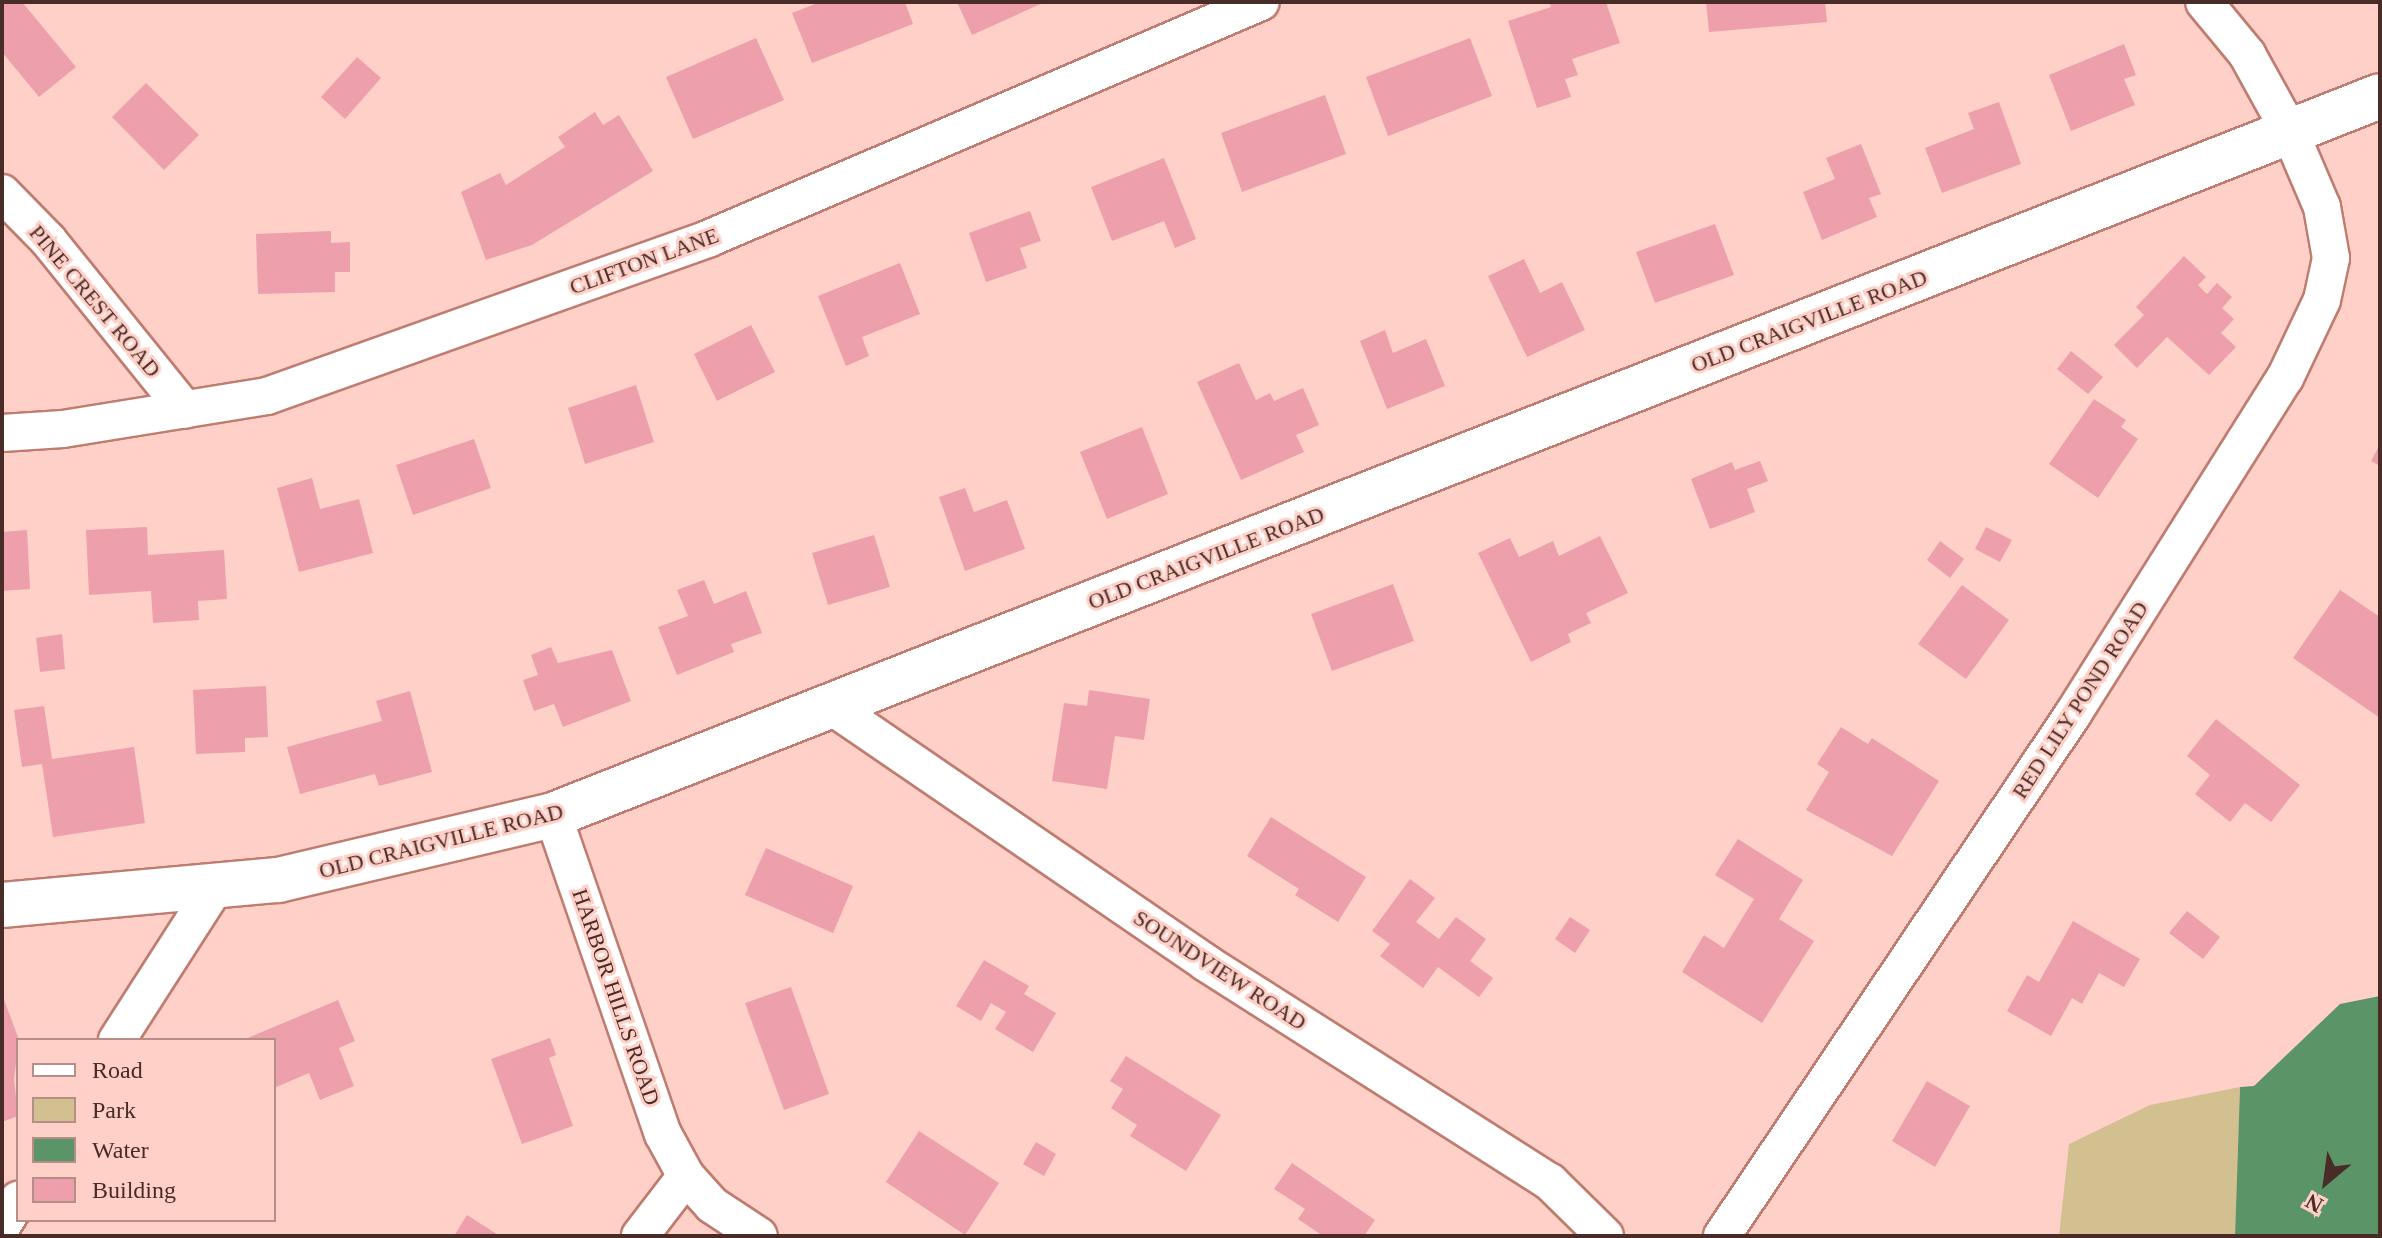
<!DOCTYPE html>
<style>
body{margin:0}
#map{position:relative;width:2382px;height:1238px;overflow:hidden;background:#fed0c8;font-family:Georgia,serif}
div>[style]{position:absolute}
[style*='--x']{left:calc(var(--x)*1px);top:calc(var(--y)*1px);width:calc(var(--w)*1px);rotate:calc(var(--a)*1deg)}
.green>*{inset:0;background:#d2c090}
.water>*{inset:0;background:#5a9467}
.building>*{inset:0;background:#eda0ab}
.roads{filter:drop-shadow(2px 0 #bf7c70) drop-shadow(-2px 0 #bf7c70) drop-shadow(0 2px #bf7c70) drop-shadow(0 -2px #bf7c70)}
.minor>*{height:36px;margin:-18px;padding:0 18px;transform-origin:18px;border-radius:18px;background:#fff}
.tertiary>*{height:44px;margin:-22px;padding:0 22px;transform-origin:22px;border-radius:22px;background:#fff}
span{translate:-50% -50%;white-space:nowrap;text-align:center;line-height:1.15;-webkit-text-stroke:6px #fed0c8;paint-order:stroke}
.street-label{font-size:22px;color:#492c27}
.frame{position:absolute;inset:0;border:4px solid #492c27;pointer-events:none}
.legend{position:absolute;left:16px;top:1038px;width:260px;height:184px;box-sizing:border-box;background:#fed0c8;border:2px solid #b68e88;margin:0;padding:10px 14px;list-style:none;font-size:24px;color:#492c27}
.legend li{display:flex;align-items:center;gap:16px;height:40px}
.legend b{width:40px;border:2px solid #b68e88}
.north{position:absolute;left:2286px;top:1142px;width:80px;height:80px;-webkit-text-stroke:6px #fed0c8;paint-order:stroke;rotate:209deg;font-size:22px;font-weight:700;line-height:32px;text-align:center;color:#492c27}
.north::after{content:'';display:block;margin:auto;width:28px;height:36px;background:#492c27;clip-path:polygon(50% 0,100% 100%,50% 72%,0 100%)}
</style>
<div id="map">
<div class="green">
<div style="clip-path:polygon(2240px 1087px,2235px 1236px,2059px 1236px,2069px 1144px,2150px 1105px)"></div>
</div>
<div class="water">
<div style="clip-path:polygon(2380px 996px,2380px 1236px,2235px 1236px,2240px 1087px,2254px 1086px,2340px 1004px)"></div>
</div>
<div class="building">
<div style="clip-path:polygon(7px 2px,22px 2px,76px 67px,39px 97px,2px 52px,2px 6px)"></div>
<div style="clip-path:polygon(820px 2px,905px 2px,913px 24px,812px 63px,792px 13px)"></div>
<div style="clip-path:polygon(957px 2px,1045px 2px,972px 35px)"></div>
<div style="clip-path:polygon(1549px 2px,1606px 2px,1620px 43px,1572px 59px,1578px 75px,1565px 79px,1571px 97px,1537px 108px,1508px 21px,1551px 7px)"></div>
<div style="clip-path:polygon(1706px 2px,1825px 2px,1827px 22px,1709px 32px)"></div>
<div style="clip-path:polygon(756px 38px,784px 100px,693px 139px,666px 77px)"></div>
<div style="clip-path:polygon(1470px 38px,1492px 96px,1388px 136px,1366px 77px)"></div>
<div style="clip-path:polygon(2124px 44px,2136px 75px,2124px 79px,2135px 105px,2071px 131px,2049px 75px)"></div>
<div style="clip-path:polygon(357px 57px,381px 78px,345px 119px,321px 97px)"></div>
<div style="clip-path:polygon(146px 83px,199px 135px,164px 170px,112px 117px)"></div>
<div style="clip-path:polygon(1325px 95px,1346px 154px,1242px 192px,1221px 133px)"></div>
<div style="clip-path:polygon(1999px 102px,2021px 164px,1942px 193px,1925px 148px,1974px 129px,1968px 113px)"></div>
<div style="clip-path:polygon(595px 112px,603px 125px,619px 115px,653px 171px,532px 245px,486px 260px,461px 192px,500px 173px,506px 185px,565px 147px,558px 137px)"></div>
<div style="clip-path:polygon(1861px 144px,1881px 194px,1869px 198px,1877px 217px,1822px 240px,1803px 192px,1835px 179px,1826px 158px)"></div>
<div style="clip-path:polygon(1164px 158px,1196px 239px,1175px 248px,1164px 221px,1112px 241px,1091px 187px)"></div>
<div style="clip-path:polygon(1030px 211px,1041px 241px,1020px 248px,1027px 268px,986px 282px,969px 233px)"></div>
<div style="clip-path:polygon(1715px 224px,1734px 275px,1655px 303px,1636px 252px)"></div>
<div style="clip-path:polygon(331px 231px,331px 243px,350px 242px,350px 272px,335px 272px,335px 292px,258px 294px,256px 234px)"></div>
<div style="clip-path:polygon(2184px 256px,2206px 277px,2198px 285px,2207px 294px,2217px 283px,2232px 297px,2222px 308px,2234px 319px,2221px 333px,2236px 347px,2209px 375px,2167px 337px,2137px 368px,2114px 345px,2144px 315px,2136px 307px)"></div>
<div style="clip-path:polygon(1524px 259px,1540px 293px,1562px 282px,1585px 330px,1527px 357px,1488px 276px)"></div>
<div style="clip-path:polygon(900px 263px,920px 314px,862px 337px,869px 356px,846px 366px,818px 296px)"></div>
<div style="clip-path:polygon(751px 325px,775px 372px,717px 401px,694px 354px)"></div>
<div style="clip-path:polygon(1385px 330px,1393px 353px,1426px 339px,1445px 386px,1387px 409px,1360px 341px)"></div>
<div style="clip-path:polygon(2071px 351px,2103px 377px,2088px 394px,2057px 369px)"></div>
<div style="clip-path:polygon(1239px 363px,1256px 400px,1270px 393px,1274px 401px,1303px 388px,1319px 425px,1296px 435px,1304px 452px,1241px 480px,1197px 382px)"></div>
<div style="clip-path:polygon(636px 385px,654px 442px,585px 464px,568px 408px)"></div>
<div style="clip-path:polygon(2094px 399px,2126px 420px,2121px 427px,2138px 439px,2098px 498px,2049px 464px)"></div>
<div style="clip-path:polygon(1142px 427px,1168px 494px,1107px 519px,1080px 452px)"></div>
<div style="clip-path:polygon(474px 439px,491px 488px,413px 515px,396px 465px)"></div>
<div style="clip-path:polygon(2380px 444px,2380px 466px,2371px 461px)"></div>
<div style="clip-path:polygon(1760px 461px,1768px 481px,1747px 489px,1755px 512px,1710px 529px,1691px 479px,1732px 462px,1735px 470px)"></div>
<div style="clip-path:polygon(312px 478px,320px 509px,359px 499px,373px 553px,299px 572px,277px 488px)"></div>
<div style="clip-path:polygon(965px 488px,974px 512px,1007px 500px,1025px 549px,965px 571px,939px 497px)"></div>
<div style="clip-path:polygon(147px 527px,148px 555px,224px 550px,227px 599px,198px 601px,199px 620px,153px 623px,151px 591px,89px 595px,86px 530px)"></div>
<div style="clip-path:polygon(1986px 527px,2012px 540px,2000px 562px,1975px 549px)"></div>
<div style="clip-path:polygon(27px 530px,30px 589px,2px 591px,2px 532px)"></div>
<div style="clip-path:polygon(874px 535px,890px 587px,828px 605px,812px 553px)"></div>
<div style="clip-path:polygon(1600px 536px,1628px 593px,1586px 613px,1591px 623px,1568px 634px,1571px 642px,1531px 662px,1478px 553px,1510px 538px,1519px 557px,1553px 541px,1559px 556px)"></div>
<div style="clip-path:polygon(1940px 541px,1964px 559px,1950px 578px,1927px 560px)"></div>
<div style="clip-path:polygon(704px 580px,714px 604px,746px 591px,762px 633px,731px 644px,734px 652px,677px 675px,658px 627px,688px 616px,677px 590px)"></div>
<div style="clip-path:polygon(1393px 584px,1414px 641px,1332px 671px,1311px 614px)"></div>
<div style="clip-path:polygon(1962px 585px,2009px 620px,1966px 679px,1918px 644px)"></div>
<div style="clip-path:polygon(2340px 590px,2380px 617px,2380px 718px,2293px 658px)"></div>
<div style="clip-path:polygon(62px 634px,65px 669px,40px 672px,36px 638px)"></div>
<div style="clip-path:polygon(551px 647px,558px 663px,612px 650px,631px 701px,563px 727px,554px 704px,534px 711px,523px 680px,538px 675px,531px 655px)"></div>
<div style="clip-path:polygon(266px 686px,268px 737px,245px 738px,245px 752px,196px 754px,193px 690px)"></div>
<div style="clip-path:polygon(1089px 690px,1150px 699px,1144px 740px,1115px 736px,1107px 789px,1052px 781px,1064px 703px,1087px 706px)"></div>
<div style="clip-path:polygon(410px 691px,432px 772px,379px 786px,375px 774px,300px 794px,287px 747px,382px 721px,376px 701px)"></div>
<div style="clip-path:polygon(44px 706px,52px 759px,134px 747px,145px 823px,53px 837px,42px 764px,22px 767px,14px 710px)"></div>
<div style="clip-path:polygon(2216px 719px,2300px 785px,2271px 822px,2245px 803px,2230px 822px,2195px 794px,2210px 775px,2187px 756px)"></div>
<div style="clip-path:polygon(1841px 727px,1868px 744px,1872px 738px,1939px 781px,1892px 856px,1806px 810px,1829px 772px,1817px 764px)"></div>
<div style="clip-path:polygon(1271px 817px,1366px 877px,1338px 922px,1295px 895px,1299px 889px,1247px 856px)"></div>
<div style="clip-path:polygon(1738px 839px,1803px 880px,1779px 919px,1814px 941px,1762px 1023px,1682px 972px,1704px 935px,1724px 948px,1754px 899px,1715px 875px)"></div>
<div style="clip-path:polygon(766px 848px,853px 886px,833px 933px,745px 895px)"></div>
<div style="clip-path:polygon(1410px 879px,1435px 898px,1416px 922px,1439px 939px,1456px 917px,1486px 939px,1470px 961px,1493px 978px,1479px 997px,1438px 967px,1423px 988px,1380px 956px,1390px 944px,1372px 931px)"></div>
<div style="clip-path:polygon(2187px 911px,2220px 937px,2203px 959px,2169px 933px)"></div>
<div style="clip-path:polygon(1570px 917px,1590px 930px,1575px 953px,1555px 939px)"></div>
<div style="clip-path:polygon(2073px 921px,2140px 959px,2124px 987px,2099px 973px,2082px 1004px,2072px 998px,2051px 1036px,2007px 1011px,2027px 975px,2039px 982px)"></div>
<div style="clip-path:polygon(984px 960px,1029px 986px,1024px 994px,1056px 1013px,1033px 1052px,995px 1029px,1006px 1012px,991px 1003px,981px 1021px,956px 1006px)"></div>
<div style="clip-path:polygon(791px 987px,829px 1094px,784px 1110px,745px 1003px)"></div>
<div style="clip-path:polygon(2px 994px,19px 1040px,14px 1079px,18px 1116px,2px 1122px)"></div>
<div style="clip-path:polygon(338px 1000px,355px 1041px,339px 1048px,354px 1086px,320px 1100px,309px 1073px,274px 1088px,274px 1040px,243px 1040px)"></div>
<div style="clip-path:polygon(550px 1038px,556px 1055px,549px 1058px,573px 1126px,522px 1144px,491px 1059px)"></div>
<div style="clip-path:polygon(1126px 1056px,1221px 1115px,1186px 1171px,1130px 1136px,1137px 1125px,1111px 1108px,1123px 1089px,1110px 1081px)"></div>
<div style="clip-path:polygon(1927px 1081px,1970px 1106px,1935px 1167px,1892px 1141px)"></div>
<div style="clip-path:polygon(919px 1131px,999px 1183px,965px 1235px,886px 1182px)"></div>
<div style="clip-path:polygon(1036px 1142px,1056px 1154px,1044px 1176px,1023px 1164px)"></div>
<div style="clip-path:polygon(1292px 1163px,1375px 1220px,1364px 1236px,1323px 1236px,1298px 1219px,1305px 1209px,1274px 1189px)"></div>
<div style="clip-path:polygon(467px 1215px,500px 1236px,454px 1236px)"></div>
</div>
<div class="roads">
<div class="minor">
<div style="--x:2;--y:193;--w:66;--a:45.6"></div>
<div style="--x:48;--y:240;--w:218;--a:51.1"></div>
<div style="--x:2;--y:433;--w:61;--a:-3.8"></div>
<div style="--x:63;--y:429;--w:207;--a:-9.2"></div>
<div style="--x:267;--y:396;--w:470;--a:-19.6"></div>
<div style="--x:710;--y:238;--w:599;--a:-23.19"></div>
<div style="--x:831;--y:706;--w:455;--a:34.4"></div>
<div style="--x:1206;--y:963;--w:408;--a:32.5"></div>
<div style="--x:1550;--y:1182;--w:77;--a:44.5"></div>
<div style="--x:553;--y:815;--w:337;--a:71"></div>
<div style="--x:663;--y:1134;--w:48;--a:61.3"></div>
<div style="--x:686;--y:1176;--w:76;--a:127.5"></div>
<div style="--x:117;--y:1040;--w:179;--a:-57.3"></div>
<div style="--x:686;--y:1176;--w:39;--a:48"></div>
<div style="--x:712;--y:1205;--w:56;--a:33.4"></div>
<div style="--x:2;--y:1226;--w:31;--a:-58"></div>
<div style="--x:1722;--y:1236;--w:629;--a:-56.08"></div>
<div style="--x:2073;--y:714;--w:397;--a:-57.8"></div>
<div style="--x:2285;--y:378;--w:86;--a:-64.6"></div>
<div style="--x:2322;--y:300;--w:43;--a:-77.9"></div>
<div style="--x:2331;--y:258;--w:52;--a:-100"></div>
<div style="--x:2322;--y:207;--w:82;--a:-113.1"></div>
<div style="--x:2290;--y:132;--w:89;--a:-118.9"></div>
<div style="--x:2247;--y:54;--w:67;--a:-129.6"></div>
</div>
<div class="tertiary">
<div style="--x:2;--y:905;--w:277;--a:-5.2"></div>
<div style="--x:278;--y:880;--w:283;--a:-13.3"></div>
<div style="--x:553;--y:815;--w:1963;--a:-21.48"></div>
</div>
</div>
<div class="street-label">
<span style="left:644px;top:261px;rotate:-20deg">CLIFTON LANE</span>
<span style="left:95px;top:301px;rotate:50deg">PINE CREST ROAD</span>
<span style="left:1809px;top:321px;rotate:-21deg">OLD CRAIGVILLE ROAD</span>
<span style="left:1206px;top:558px;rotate:-21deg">OLD CRAIGVILLE ROAD</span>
<span style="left:2080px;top:700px;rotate:-57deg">RED LILY POND ROAD</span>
<span style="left:441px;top:841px;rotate:-14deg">OLD CRAIGVILLE ROAD</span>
<span style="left:1220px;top:970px;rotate:33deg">SOUNDVIEW ROAD</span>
<span style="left:616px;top:997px;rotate:71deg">HARBOR HILLS ROAD</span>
</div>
<div class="frame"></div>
<ul class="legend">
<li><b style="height:10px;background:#fff"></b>Road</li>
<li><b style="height:22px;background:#d2c090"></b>Park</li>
<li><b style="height:22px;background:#5a9467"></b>Water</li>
<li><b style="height:22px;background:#eda0ab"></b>Building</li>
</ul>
<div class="north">N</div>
</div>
